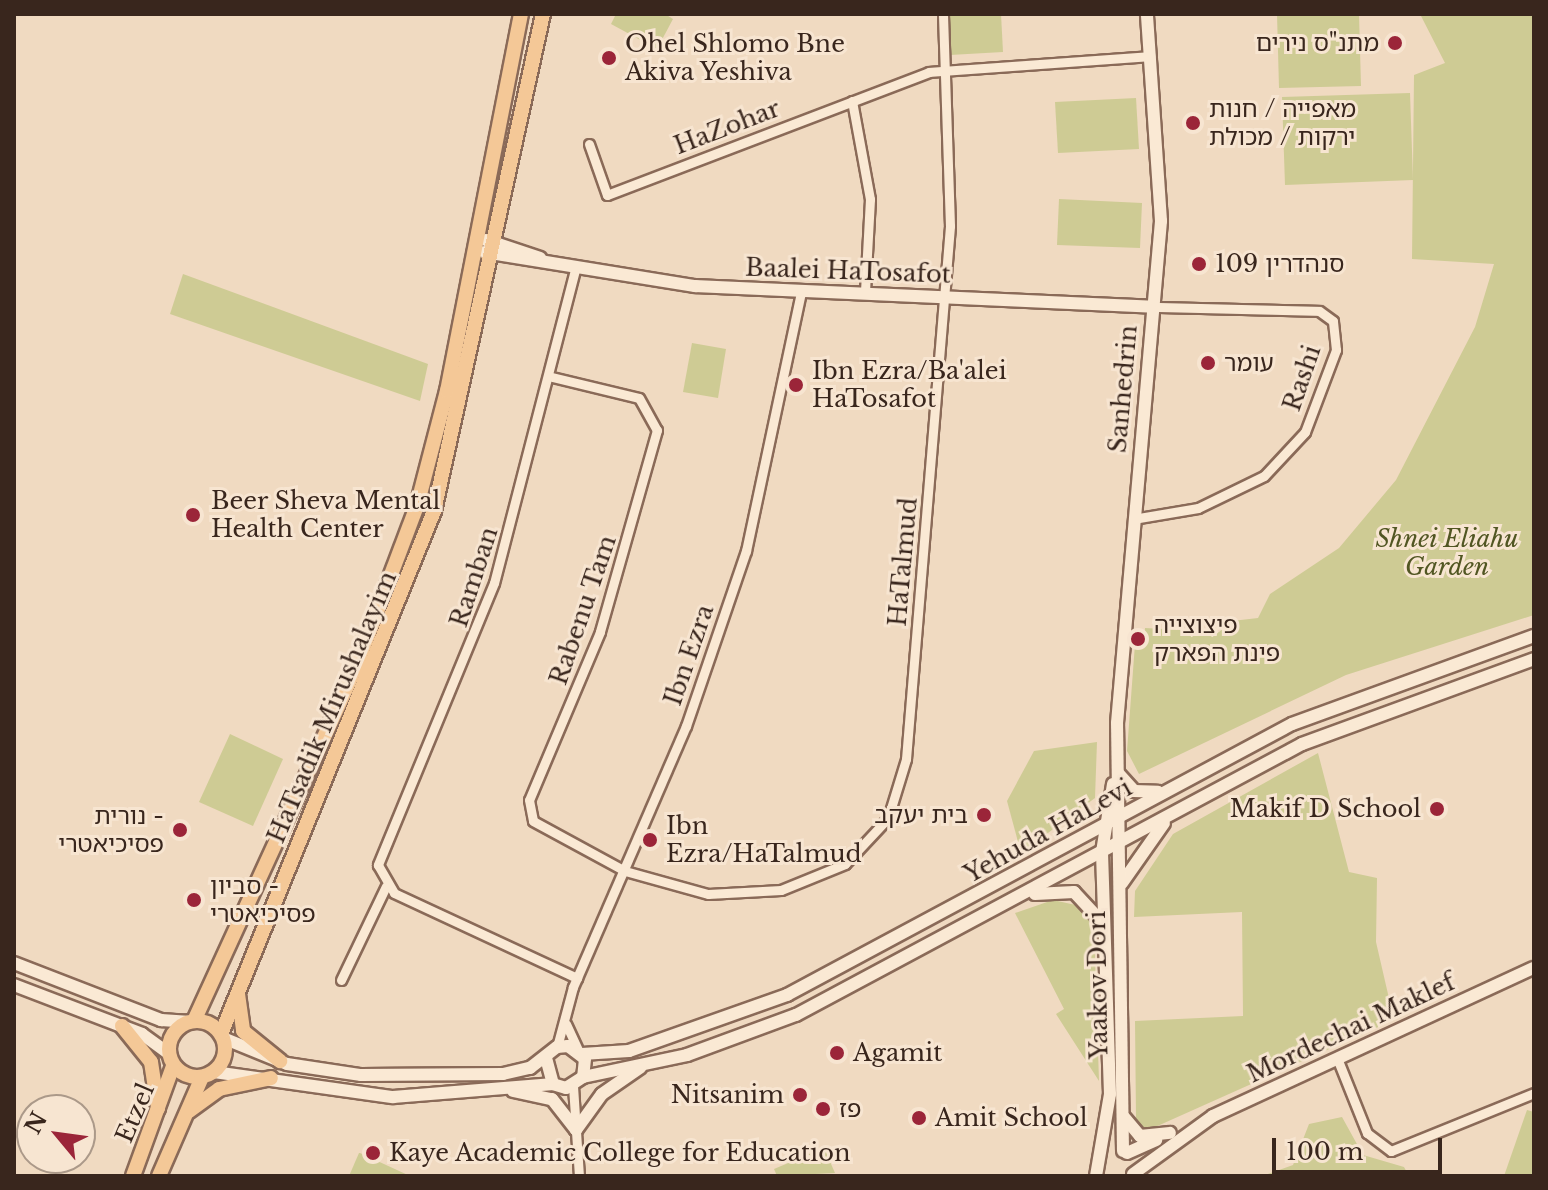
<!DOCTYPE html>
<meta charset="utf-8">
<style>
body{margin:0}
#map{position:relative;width:1548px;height:1190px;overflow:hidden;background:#f0dac1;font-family:"Libre Baskerville","Noto Sans Hebrew",serif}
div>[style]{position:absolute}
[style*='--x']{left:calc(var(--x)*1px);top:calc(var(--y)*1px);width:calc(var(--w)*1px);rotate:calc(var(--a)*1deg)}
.green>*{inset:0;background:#cecb94}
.roads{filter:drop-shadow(2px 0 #8a6a58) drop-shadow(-2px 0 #8a6a58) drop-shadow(0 2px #8a6a58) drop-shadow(0 -2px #8a6a58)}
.street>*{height:9px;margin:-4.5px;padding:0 4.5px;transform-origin:4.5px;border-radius:4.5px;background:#fae9d4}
.secondary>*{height:12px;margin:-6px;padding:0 6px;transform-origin:6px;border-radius:6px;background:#fae9d4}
.primary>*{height:14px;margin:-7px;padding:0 7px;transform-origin:7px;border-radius:7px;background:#f4c897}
.primary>.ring{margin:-7px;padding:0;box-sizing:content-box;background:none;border:14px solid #f4c897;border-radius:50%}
.dots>*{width:22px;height:22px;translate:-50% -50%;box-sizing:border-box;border:4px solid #f7e5d1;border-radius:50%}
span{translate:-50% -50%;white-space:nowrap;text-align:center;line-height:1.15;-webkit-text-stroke:6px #f7e5d1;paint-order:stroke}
.poi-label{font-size:24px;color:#39261d}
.right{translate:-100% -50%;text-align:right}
.left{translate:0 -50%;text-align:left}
.street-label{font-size:24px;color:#39261d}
.park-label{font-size:24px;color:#515622;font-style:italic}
.frame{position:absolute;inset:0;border:16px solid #39261d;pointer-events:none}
.north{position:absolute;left:16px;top:1094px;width:80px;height:80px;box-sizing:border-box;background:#f7e5d1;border:2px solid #ab9989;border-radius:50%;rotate:299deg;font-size:22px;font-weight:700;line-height:32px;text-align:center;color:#39261d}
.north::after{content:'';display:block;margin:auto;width:28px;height:36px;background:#9b2539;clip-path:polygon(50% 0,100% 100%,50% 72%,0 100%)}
.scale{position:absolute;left:1272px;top:1138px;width:170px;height:36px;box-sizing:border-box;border:4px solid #39261d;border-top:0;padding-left:10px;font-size:24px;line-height:28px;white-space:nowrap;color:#39261d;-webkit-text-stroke:6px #f7e5d1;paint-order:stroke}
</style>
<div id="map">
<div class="green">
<div style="clip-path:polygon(616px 14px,665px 14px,673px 19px,657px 49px,611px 24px)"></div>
<div style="clip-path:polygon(949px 14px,1001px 14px,1003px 52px,950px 55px)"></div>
<div style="clip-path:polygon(1277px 14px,1359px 14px,1361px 86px,1279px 88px)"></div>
<div style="clip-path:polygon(1420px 14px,1534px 14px,1534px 615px,1346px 675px,1139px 774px,1127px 751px,1135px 644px,1144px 644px,1145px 628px,1219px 632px,1232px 621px,1258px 618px,1270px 594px,1339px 548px,1396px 480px,1475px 327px,1494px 264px,1412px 259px,1414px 75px,1445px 63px)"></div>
<div style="clip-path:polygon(1410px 93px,1413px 180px,1285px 185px,1282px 97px)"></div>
<div style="clip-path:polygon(1136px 98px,1139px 149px,1058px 153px,1055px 102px)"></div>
<div style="clip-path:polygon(1059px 199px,1142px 203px,1140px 248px,1057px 245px)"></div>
<div style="clip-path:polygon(183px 274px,428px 364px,420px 401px,170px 314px)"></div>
<div style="clip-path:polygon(692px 343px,726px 349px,718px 398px,683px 392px)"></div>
<div style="clip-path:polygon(230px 734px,283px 759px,253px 826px,199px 802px)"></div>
<div style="clip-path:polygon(1097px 742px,1095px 798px,1021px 853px,1007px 801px,1034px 751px)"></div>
<div style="clip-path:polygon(1318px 753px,1349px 872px,1377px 878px,1376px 942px,1394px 1020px,1144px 1132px,1136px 1118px,1135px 1021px,1243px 1016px,1242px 912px,1134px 917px,1135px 891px,1173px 834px)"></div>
<div style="clip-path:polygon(1053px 900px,1080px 906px,1094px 926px,1099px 1081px,1056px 1014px,1064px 1009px,1015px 913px)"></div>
<div style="clip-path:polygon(1527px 1110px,1534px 1112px,1534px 1176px,1504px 1176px)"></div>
<div style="clip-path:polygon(1342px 1117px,1363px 1155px,1404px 1167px,1409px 1176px,1262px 1176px,1293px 1165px,1309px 1124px)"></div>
<div style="clip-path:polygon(824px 1148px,835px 1173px,777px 1176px,774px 1169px)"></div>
<div style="clip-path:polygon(359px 1153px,360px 1153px,410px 1176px,349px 1176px)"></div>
</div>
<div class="roads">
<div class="street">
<div style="--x:852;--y:101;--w:100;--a:79.6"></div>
<div style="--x:870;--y:199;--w:93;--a:93.1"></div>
<div style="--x:589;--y:144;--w:54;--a:70.6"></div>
<div style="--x:607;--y:195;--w:345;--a:-20.9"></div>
<div style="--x:929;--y:72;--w:222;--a:-4.1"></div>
<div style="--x:576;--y:266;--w:327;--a:104.5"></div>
<div style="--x:494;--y:583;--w:305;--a:112.4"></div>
<div style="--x:378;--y:865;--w:32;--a:60"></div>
<div style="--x:394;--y:893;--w:202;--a:24.9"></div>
<div style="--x:552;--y:377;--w:89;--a:13.6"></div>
<div style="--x:639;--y:398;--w:37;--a:61"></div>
<div style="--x:657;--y:430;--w:210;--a:105.8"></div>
<div style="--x:600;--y:632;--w:182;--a:112.9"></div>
<div style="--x:529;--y:800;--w:21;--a:79"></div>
<div style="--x:533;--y:821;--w:105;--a:28.5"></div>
<div style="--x:625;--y:871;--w:86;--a:15.5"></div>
<div style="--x:708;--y:894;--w:73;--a:-3.1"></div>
<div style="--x:781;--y:890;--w:69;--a:-22.1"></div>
<div style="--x:845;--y:864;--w:63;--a:-46.9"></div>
<div style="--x:888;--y:818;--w:62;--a:-73"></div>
<div style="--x:906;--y:759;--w:535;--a:-85.28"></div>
<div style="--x:950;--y:226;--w:212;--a:-91.9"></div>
<div style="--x:1133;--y:519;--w:66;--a:-9.6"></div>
<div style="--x:1198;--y:508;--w:73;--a:-25.9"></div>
<div style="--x:1264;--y:476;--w:60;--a:-47"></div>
<div style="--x:1305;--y:432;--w:88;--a:-69.3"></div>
<div style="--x:1336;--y:350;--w:29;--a:-96"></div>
<div style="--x:1333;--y:321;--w:17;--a:-144"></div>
<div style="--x:1319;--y:311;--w:166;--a:-178.6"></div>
<div style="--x:341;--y:980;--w:104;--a:-64.4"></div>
<div style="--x:566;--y:1024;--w:29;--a:65"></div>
<div style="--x:557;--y:1047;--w:62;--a:-75.1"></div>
<div style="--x:573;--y:987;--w:284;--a:-66.6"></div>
<div style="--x:686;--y:726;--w:185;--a:-71.1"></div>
<div style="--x:746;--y:551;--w:265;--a:-78"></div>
<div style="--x:1337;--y:1058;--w:81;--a:68.2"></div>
<div style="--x:1367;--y:1133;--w:30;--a:37"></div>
<div style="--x:1391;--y:1151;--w:154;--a:-22.1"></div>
<div style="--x:573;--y:1086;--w:90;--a:86.2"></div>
</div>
<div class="secondary">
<div style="--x:486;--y:240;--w:57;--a:18.4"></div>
<div style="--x:484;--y:252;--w:214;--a:9.2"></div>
<div style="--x:695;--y:286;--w:458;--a:2.6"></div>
<div style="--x:1118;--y:773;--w:24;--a:48"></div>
<div style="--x:1134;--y:791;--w:24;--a:2"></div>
<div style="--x:1122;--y:883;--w:73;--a:-55"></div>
<div style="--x:1035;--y:894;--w:39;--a:-3"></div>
<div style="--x:1074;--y:892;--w:41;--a:47"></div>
<div style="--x:14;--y:963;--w:158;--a:21.2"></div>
<div style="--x:161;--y:1020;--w:26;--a:4"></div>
<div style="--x:14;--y:985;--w:137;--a:20.9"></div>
<div style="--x:142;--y:1034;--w:32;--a:36"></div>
<div style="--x:223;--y:1038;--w:69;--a:22.1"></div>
<div style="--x:287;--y:1064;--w:75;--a:8.5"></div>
<div style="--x:361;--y:1075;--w:142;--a:-0.4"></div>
<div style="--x:503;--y:1074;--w:28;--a:-13"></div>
<div style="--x:530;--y:1068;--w:34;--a:-38"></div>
<div style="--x:557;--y:1047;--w:11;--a:-5"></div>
<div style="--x:568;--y:1046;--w:21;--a:37"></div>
<div style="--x:585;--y:1059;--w:18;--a:96"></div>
<div style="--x:583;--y:1077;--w:20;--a:147"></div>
<div style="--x:566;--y:1088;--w:14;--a:-163"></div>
<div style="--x:553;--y:1084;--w:28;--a:-105"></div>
<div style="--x:582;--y:1054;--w:47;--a:-3.7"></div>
<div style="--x:629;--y:1051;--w:168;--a:-19.5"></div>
<div style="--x:787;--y:995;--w:573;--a:-28.22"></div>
<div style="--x:1292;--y:724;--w:258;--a:-20"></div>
<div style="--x:214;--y:1072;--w:181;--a:8"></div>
<div style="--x:393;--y:1097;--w:161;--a:-4.6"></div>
<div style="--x:583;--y:1077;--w:106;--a:-11.9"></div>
<div style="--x:687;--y:1055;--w:116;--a:-20.2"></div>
<div style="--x:796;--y:1015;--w:574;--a:-28.17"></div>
<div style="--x:1302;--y:744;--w:247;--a:-20.1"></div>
<div style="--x:513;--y:1091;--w:40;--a:12"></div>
<div style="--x:552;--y:1099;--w:39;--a:52"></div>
<div style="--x:1124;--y:1117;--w:25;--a:50"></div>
<div style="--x:1140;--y:1136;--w:30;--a:-6"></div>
<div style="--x:576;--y:1130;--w:44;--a:-54.2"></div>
<div style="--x:602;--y:1094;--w:47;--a:-34.7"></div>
<div style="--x:1123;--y:1151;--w:428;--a:-90.8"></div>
<div style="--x:1117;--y:723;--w:504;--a:-84.99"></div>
<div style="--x:1161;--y:221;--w:207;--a:-93.9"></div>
<div style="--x:1127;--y:1153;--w:32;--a:-24"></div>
<div style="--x:1133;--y:1174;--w:99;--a:-35.9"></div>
<div style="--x:1213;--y:1116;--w:353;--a:-24.8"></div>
<div style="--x:1096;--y:1176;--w:83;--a:-80.3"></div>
<div style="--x:1110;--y:1094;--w:242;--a:-91.9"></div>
<div style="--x:1102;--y:852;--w:69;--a:-80.8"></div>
</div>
<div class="primary">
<div style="--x:238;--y:994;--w:37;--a:82"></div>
<div style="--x:243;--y:1031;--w:48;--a:39"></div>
<div class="ring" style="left:169px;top:1021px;width:42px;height:42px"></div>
<div style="--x:194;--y:1021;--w:395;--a:-65.4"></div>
<div style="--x:358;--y:662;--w:167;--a:-69.3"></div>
<div style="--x:417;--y:506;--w:119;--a:-75.4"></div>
<div style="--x:447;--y:391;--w:384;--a:-78.9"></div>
<div style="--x:122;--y:1026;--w:46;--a:51.1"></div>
<div style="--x:151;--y:1062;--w:47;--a:81.3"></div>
<div style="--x:221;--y:1034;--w:565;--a:-67.84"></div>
<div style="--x:434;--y:511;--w:509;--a:-77.63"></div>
<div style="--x:189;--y:1111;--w:37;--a:-36"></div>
<div style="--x:219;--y:1089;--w:53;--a:-11.9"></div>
<div style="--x:133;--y:1176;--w:117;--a:-70"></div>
<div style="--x:159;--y:1176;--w:108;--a:-66.5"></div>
</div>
</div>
<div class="dots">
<div style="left:1395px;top:43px;background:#9b2539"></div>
<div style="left:609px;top:58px;background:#9b2539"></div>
<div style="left:1193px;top:123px;background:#9b2539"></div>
<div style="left:1199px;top:264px;background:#9b2539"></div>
<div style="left:1208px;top:363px;background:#9b2539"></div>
<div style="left:796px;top:385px;background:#9b2539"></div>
<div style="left:193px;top:515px;background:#9b2539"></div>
<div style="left:1138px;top:639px;background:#9b2539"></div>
<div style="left:1437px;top:809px;background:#9b2539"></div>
<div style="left:984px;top:815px;background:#9b2539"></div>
<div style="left:180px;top:830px;background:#9b2539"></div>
<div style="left:650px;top:840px;background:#9b2539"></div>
<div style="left:194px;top:900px;background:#9b2539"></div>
<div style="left:837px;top:1053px;background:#9b2539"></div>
<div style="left:800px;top:1095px;background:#9b2539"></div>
<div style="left:823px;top:1109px;background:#9b2539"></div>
<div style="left:919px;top:1118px;background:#9b2539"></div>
<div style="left:373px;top:1153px;background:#9b2539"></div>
</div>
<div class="poi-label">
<span class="right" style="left:1379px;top:43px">מתנ"ס נירים</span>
<span class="left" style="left:625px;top:58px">Ohel Shlomo Bne<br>Akiva Yeshiva</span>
<span class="left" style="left:1209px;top:123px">מאפייה / חנות<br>ירקות / מכולת</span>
<span class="left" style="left:1215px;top:264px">סנהדרין 109</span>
<span class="left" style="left:1224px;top:363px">עומר</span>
<span class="left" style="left:812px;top:385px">Ibn Ezra/Ba'alei<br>HaTosafot</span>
<span class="left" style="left:211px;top:515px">Beer Sheva Mental<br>Health Center</span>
<span class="left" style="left:1154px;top:639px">פיצוצייה<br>פינת הפארק</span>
<span class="right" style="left:1421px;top:809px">Makif D School</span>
<span class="right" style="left:968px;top:815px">בית יעקב</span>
<span class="right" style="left:164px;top:830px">נורית -<br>פסיכיאטרי</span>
<span class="left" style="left:666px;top:840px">Ibn<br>Ezra/HaTalmud</span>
<span class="left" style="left:210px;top:900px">סביון -<br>פסיכיאטרי</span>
<span class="left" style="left:853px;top:1053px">Agamit</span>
<span class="right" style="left:784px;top:1095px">Nitsanim</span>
<span class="left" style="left:839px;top:1109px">פז</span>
<span class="left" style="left:935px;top:1118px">Amit School</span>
<span class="left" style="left:389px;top:1153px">Kaye Academic College for Education</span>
</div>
<div class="street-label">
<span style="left:727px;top:127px;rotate:-21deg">HaZohar</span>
<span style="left:848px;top:271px;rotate:2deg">Baalei HaTosafot</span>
<span style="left:1302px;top:378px;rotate:-71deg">Rashi</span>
<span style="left:1123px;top:389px;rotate:-85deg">Sanhedrin</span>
<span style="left:903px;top:562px;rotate:-85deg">HaTalmud</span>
<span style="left:474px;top:577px;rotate:-72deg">Ramban</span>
<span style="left:583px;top:610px;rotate:-71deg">Rabenu Tam</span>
<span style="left:689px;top:655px;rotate:-71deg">Ibn Ezra</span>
<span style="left:332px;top:707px;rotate:-67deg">HaTsadik Mirushalayim</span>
<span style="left:1048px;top:831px;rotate:-29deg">Yehuda HaLevi</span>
<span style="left:1098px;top:985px;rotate:-91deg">Yaakov Dori</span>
<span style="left:1351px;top:1028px;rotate:-25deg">Mordechai Maklef</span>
<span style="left:135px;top:1113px;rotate:-67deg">Etzel</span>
</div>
<div class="park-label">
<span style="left:1447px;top:553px">Shnei Eliahu<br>Garden</span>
</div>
<div class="frame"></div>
<div class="north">N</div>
<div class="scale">100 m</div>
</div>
